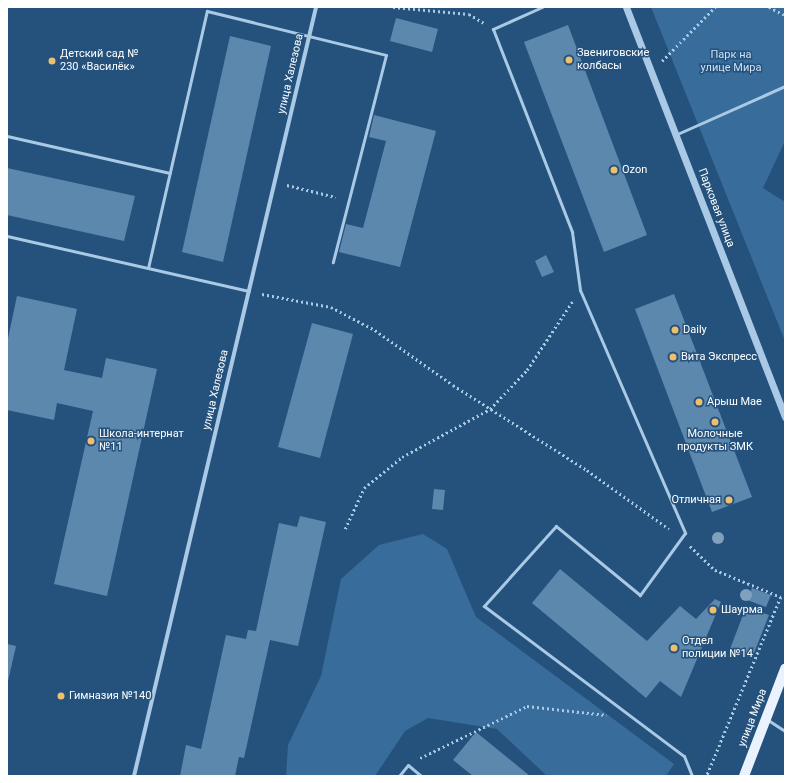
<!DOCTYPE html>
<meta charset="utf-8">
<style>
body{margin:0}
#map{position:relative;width:792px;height:783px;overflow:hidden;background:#24527d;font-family:Roboto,sans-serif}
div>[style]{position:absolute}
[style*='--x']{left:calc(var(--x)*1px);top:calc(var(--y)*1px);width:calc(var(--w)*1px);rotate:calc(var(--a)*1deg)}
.green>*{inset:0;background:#386c9a}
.building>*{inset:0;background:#5d88ae}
.path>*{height:2.5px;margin-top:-1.25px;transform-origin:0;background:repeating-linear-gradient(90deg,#a9c9e5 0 2px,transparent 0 5px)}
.service>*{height:3px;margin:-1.5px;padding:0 1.5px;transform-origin:1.5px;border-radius:1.5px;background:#a9c9e5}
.minor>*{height:4px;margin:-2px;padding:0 2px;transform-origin:2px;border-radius:2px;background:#a9c9e5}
.tertiary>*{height:7px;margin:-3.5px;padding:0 3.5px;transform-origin:3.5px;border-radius:3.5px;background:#a9c9e5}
.primary>*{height:10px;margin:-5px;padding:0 5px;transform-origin:5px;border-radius:5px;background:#e9f2fd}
.trees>*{width:12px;height:12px;margin:-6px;border-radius:50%;background:#80a1be}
.dots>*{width:11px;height:11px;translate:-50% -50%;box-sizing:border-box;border:2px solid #24527d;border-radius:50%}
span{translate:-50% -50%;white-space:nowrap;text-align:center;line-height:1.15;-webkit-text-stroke:3px #24527d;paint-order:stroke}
.poi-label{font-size:11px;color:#fff}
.left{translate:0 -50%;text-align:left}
.right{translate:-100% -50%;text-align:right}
.park-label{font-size:11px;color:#cce1f4}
.street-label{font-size:11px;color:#fff}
.frame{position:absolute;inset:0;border:8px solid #fff;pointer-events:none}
</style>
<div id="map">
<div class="green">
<div style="clip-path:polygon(651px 7px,785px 7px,785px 141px,763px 188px,785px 202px,785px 341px)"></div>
<div style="clip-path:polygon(423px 534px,447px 549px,476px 617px,674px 764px,666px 776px,547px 776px,497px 729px,428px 718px,405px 731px,375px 776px,286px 776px,288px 745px,321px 676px,341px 579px,379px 545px)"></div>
</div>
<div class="building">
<div style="clip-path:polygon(396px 18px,438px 29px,432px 52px,390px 41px)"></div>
<div style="clip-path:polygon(568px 25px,647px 235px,604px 252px,524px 42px)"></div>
<div style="clip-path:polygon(230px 36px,271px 46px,223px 262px,182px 252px)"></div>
<div style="clip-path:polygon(374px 115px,436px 131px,400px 267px,339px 252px,346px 224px,363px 228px,386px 141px,369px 137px)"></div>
<div style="clip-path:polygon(7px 168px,135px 196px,124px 241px,7px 215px)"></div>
<div style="clip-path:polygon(546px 255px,554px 272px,542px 277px,535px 261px)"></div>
<div style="clip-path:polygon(674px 294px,752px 497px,712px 512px,635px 309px)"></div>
<div style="clip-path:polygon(17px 296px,77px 309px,64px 370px,102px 378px,106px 358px,157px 369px,107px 596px,54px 584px,93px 411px,57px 403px,54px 420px,7px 410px,7px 343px)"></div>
<div style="clip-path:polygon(312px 323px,353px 334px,320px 458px,278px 447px)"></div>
<div style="clip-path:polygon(434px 489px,445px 490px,443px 510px,432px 509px)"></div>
<div style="clip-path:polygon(300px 516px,326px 522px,298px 646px,270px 640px,244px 758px,239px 757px,235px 776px,180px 776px,186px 745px,201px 749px,226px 635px,246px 639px,248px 630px,256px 631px,279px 523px,297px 527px)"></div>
<div style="clip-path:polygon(560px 569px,647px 641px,680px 606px,696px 619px,715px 599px,721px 602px,681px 697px,660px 681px,646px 698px,532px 603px)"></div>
<div style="clip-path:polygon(752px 588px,771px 595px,766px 607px,747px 600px)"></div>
<div style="clip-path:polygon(746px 607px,769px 615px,752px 658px,730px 649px)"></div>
<div style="clip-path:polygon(7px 644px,16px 646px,8px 681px,7px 681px)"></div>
<div style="clip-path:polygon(476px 732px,530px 776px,473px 776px,453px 760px)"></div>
</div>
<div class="path">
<div style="--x:393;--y:7;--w:76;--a:5.3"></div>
<div style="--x:469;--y:14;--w:17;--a:31"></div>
<div style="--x:769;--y:7;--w:18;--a:27"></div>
<div style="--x:662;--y:61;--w:76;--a:-45.5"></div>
<div style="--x:287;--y:185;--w:50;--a:13.8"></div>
<div style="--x:262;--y:294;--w:70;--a:10.7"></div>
<div style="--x:331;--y:307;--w:50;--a:27.6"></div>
<div style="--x:375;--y:330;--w:95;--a:35.2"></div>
<div style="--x:453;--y:385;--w:159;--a:32.4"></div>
<div style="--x:587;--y:470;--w:101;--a:35.7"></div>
<div style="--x:345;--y:529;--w:45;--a:-65.1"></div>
<div style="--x:364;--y:488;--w:49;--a:-39.2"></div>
<div style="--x:402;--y:457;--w:100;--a:-28.6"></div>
<div style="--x:490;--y:409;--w:54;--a:-46.5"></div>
<div style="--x:527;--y:370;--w:82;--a:-56.5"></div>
<div style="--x:690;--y:546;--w:35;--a:44"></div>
<div style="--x:715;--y:570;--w:71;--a:22.2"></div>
<div style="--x:781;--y:597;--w:194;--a:112.5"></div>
<div style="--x:420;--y:758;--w:119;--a:-25.9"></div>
<div style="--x:527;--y:706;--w:80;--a:6.5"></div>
</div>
<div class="service">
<div style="--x:542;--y:7;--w:54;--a:155.8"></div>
<div style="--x:493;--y:29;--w:218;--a:68.7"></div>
<div style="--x:572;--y:232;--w:59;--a:82.1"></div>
<div style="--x:580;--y:290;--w:265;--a:66.6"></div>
<div style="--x:685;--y:533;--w:77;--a:126"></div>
<div style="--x:640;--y:595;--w:109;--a:-140.6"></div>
<div style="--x:556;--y:526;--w:108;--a:132"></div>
<div style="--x:484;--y:606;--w:250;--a:36.9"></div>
<div style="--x:684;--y:756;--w:22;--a:68"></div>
<div style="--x:675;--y:135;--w:120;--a:-24"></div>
<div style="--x:7;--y:136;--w:167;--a:12.8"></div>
<div style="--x:7;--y:236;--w:248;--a:12.8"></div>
<div style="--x:148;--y:268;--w:264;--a:-77.1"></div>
<div style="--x:207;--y:11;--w:184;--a:13.8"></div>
<div style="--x:386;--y:55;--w:214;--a:104.4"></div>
<div style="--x:768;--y:720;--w:20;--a:33"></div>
<div style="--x:399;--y:776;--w:14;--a:-51"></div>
<div style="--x:408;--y:765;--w:17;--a:40"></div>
</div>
<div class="minor">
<div style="--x:134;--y:776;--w:790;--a:-76.68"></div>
</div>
<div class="tertiary">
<div style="--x:626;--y:7;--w:440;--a:68.8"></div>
</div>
<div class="primary">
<div style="--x:744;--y:776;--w:115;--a:-69"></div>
</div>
<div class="trees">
<div style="left:718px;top:538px"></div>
<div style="left:746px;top:595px"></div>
</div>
<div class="dots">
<div style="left:569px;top:60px;background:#efbf6d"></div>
<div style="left:52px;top:61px;background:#efbf6d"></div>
<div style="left:614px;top:170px;background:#efbf6d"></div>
<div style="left:675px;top:330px;background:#efbf6d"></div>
<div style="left:673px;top:357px;background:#efbf6d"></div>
<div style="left:699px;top:402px;background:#efbf6d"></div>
<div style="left:715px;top:422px;background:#efbf6d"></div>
<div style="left:91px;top:441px;background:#efbf6d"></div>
<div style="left:729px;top:500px;background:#efbf6d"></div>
<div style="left:713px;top:610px;background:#efbf6d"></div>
<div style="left:674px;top:648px;background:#efbf6d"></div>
<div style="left:61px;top:696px;background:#efbf6d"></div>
</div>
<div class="poi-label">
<span class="left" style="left:577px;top:60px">Звениговские<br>колбасы</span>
<span class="left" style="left:60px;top:61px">Детский сад №<br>230 «Василёк»</span>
<span class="left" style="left:622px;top:170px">Ozon</span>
<span class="left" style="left:683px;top:330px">Daily</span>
<span class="left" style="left:681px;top:357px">Вита Экспресс</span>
<span class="left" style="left:707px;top:402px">Арыш Мае</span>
<span class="left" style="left:99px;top:441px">Школа-интернат<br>№11</span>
<span style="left:715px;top:441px">Молочные<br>продукты ЗМК</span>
<span class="right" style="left:721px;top:500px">Отличная</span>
<span class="left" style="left:721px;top:610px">Шаурма</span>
<span class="left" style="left:682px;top:648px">Отдел<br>полиции №14</span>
<span class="left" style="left:69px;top:696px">Гимназия №140</span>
</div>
<div class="park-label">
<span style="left:731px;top:62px">Парк на<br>улице Мира</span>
</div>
<div class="street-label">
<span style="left:291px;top:74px;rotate:-77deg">улица Халезова</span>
<span style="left:716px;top:208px;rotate:69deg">Парковая улица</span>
<span style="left:216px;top:390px;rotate:-77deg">улица Халезова</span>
<span style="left:753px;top:718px;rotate:-69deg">улица Мира</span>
</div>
<div class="frame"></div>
</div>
